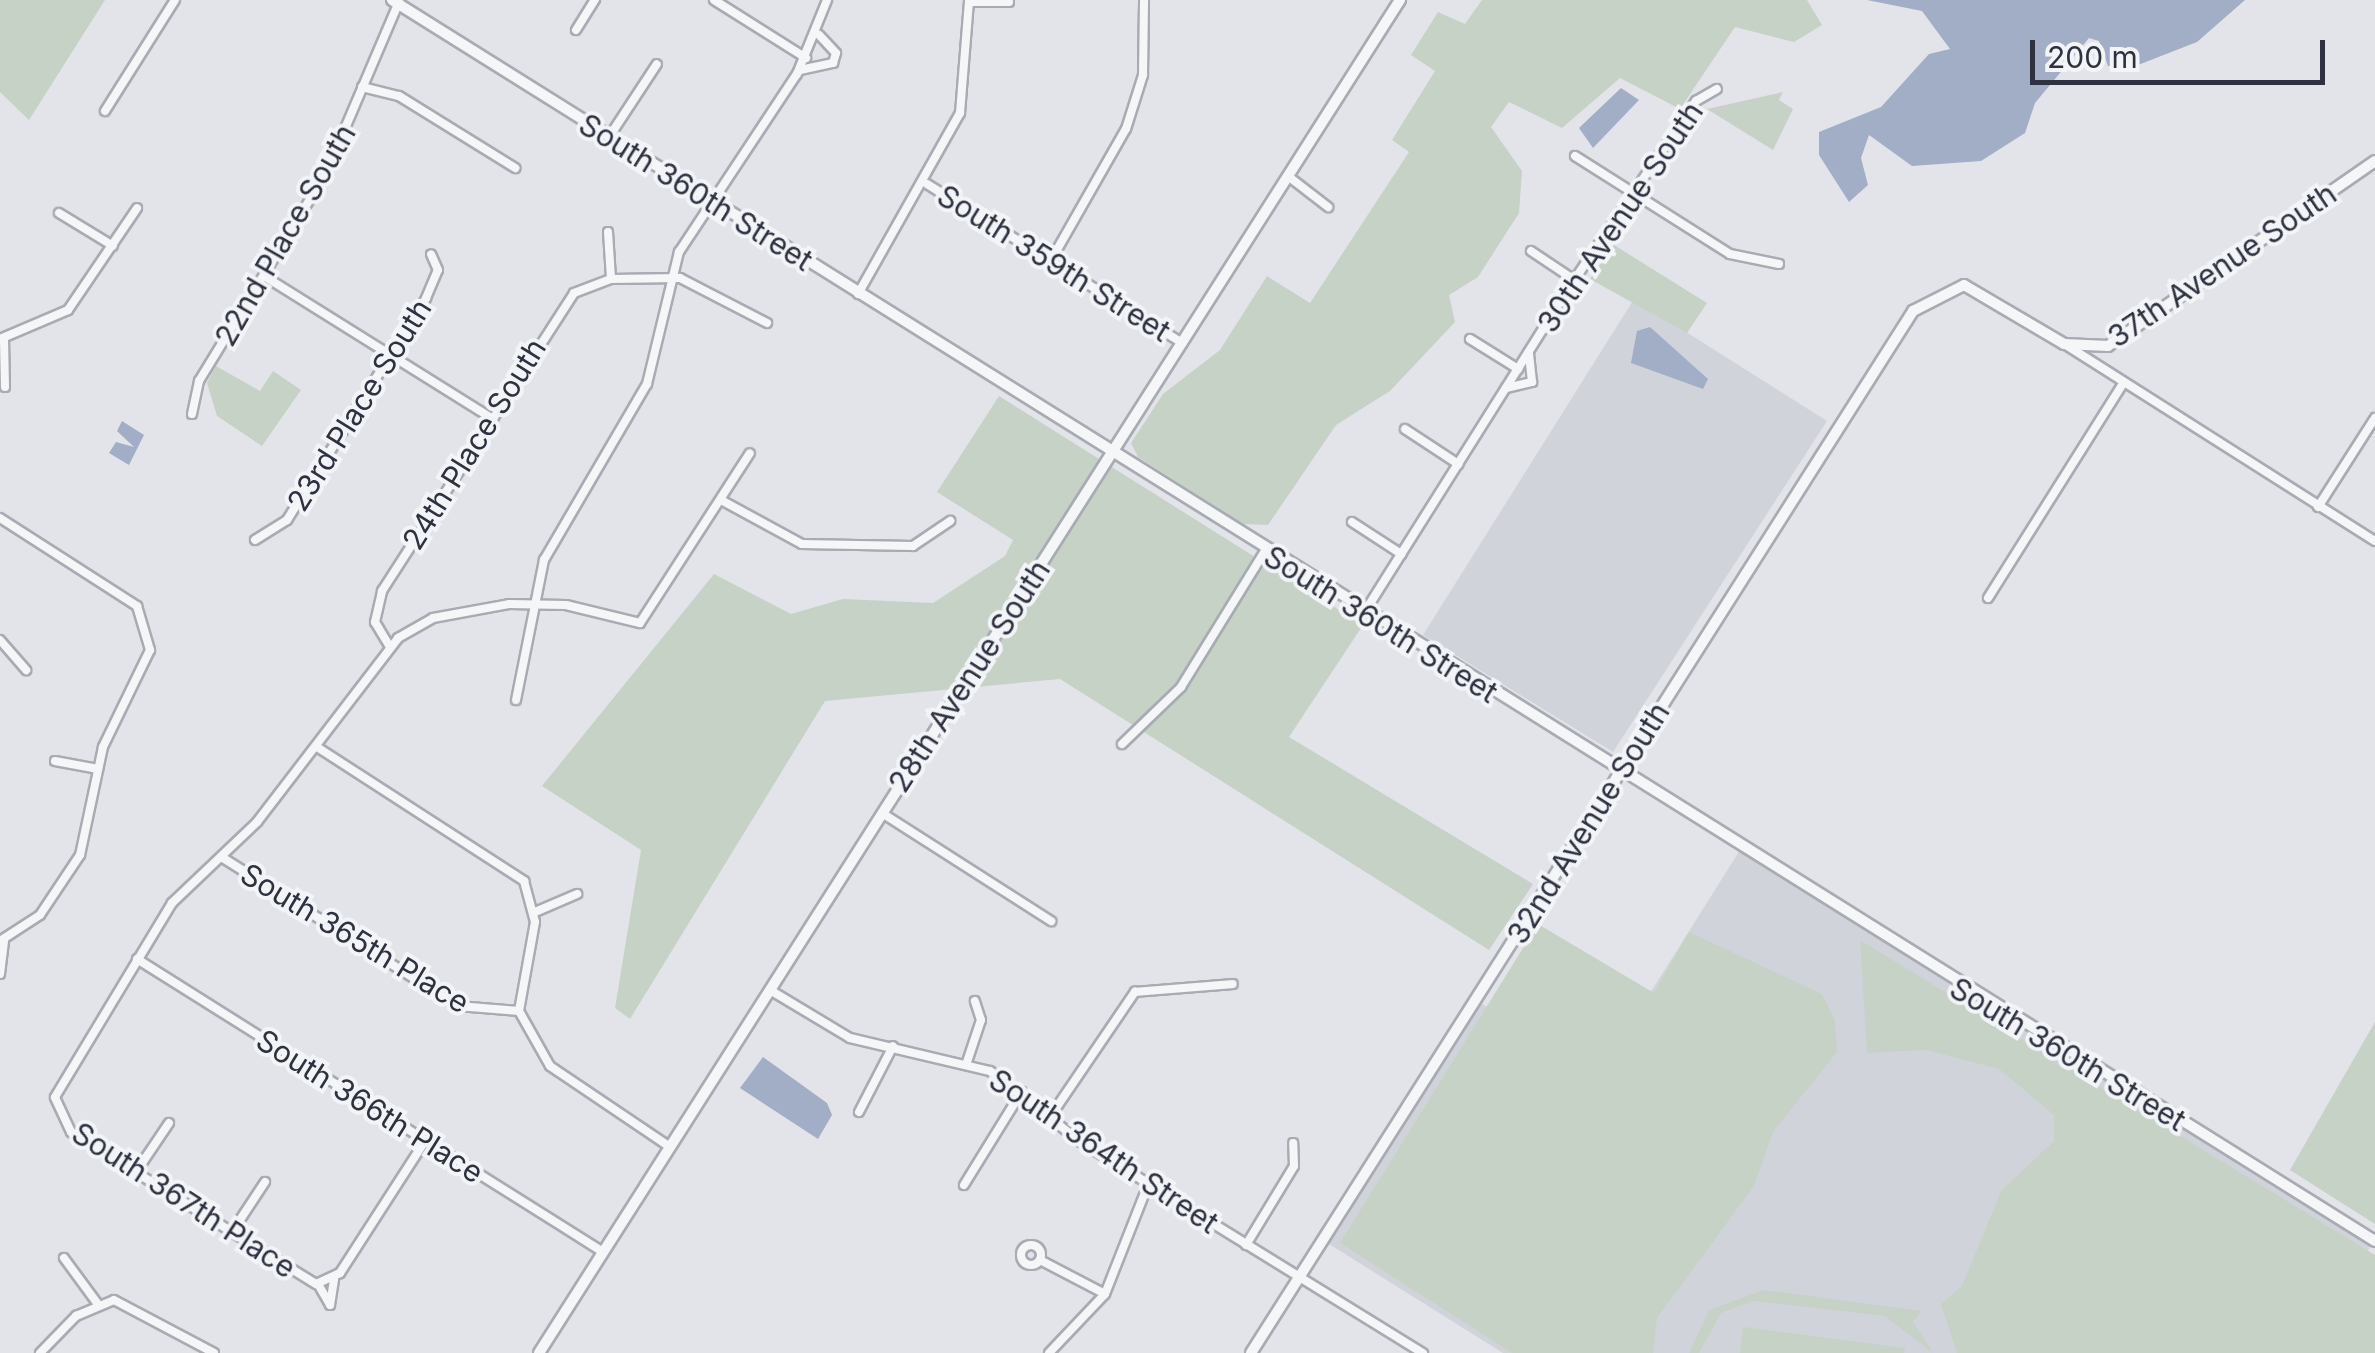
<!DOCTYPE html>
<style>
body{margin:0}
#map{position:relative;width:2375px;height:1353px;overflow:hidden;background:#e3e4e9;font-family:Inter,sans-serif}
div>[style]{position:absolute}
[style*='--x']{left:calc(var(--x)*1px);top:calc(var(--y)*1px);width:calc(var(--w)*1px);rotate:calc(var(--a)*1deg)}
.built>*{inset:0;background:#d1d3db}
.green>*{inset:0;background:#c6d2c5}
.water>*{inset:0;background:#a2aec5}
.roads{filter:drop-shadow(2px 0 #a9abb3) drop-shadow(-2px 0 #a9abb3) drop-shadow(0 2px #a9abb3) drop-shadow(0 -2px #a9abb3)}
.minor>*{height:8px;margin:-4px;padding:0 4px;transform-origin:4px;border-radius:4px;background:#f5f6f8}
.minor>.ring{margin:-4px;padding:0;box-sizing:content-box;background:none;border:8px solid #f5f6f8;border-radius:50%}
.tertiary>*{height:10px;margin:-5px;padding:0 5px;transform-origin:5px;border-radius:5px;background:#f5f6f8}
span{translate:-50% -50%;white-space:nowrap;text-align:center;line-height:1.15;-webkit-text-stroke:8px #f2f4f7;paint-order:stroke}
.street-label{font-size:30px;color:#2d3140}
.scale{position:absolute;left:2030px;top:40px;width:295px;height:45px;box-sizing:border-box;border:5px solid #2d3140;border-top:0;padding-left:12px;font-size:30px;line-height:35px;white-space:nowrap;color:#2d3140;-webkit-text-stroke:8px #f2f4f7;paint-order:stroke}
</style>
<div id="map">
<div class="built">
<div style="clip-path:polygon(1634px 299px,1827px 421px,1613px 752px,1423px 635px)"></div>
<div style="clip-path:polygon(1740px 850px,2374px 1241px,2304px 1353px,1503px 1353px,1321px 1239px,1476px 1000px,1598px 1076px)"></div>
</div>
<div class="green">
<div style="clip-path:polygon(0 0,105px 0,29px 120px,0 92px)"></div>
<div style="clip-path:polygon(1482px 0,1807px 0,1822px 25px,1794px 42px,1735px 27px,1680px 109px,1620px 78px,1562px 128px,1509px 102px,1491px 127px,1522px 171px,1519px 213px,1478px 277px,1449px 295px,1455px 322px,1390px 391px,1336px 425px,1268px 525px,1243px 524px,1138px 457px,1131px 443px,1163px 394px,1220px 350px,1267px 276px,1310px 303px,1409px 152px,1392px 140px,1435px 71px,1411px 55px,1438px 12px,1465px 24px)"></div>
<div style="clip-path:polygon(1783px 92px,1779px 100px,1793px 109px,1773px 150px,1707px 109px)"></div>
<div style="clip-path:polygon(1614px 245px,1707px 303px,1687px 333px,1590px 279px)"></div>
<div style="clip-path:polygon(216px 366px,260px 391px,273px 371px,301px 390px,262px 446px,217px 416px,207px 383px)"></div>
<div style="clip-path:polygon(999px 396px,1363px 625px,1289px 737px,1533px 884px,1489px 950px,1060px 679px,825px 701px,630px 1019px,615px 1008px,641px 850px,542px 786px,714px 574px,791px 614px,843px 599px,933px 603px,1005px 556px,1013px 540px,937px 492px)"></div>
<div style="clip-path:polygon(1538px 924px,1654px 993px,1689px 932px,1822px 994px,1835px 1020px,1837px 1052px,1773px 1132px,1754px 1186px,1657px 1318px,1653px 1353px,1512px 1353px,1340px 1243px)"></div>
<div style="clip-path:polygon(1860px 940px,2375px 1255px,2375px 1353px,1957px 1353px,1941px 1304px,1962px 1286px,2001px 1191px,2054px 1141px,2054px 1115px,1999px 1069px,1926px 1050px,1867px 1053px)"></div>
<div style="clip-path:polygon(2375px 1022px,2375px 1224px,2290px 1170px)"></div>
<div style="clip-path:polygon(1764px 1290px,1922px 1311px,1913px 1322px,1933px 1353px,1885px 1316px,1753px 1301px,1721px 1313px,1699px 1353px,1689px 1353px,1709px 1310px)"></div>
<div style="clip-path:polygon(1743px 1327px,1905px 1348px,1904px 1353px,1740px 1353px)"></div>
</div>
<div class="water">
<div style="clip-path:polygon(1867px 0,2245px 0,2197px 42px,2138px 65px,2108px 66px,2099px 41px,2089px 38px,2035px 103px,2025px 133px,1981px 161px,1912px 166px,1869px 135px,1861px 158px,1868px 185px,1849px 202px,1819px 155px,1819px 132px,1881px 107px,1929px 54px,1950px 49px,1922px 11px)"></div>
<div style="clip-path:polygon(1621px 88px,1639px 100px,1593px 148px,1579px 128px)"></div>
<div style="clip-path:polygon(1650px 327px,1708px 379px,1703px 389px,1631px 363px,1637px 331px)"></div>
<div style="clip-path:polygon(122px 421px,144px 435px,129px 465px,109px 453px,116px 442px,134px 447px,117px 431px)"></div>
<div style="clip-path:polygon(763px 1057px,827px 1103px,832px 1115px,818px 1139px,740px 1088px)"></div>
</div>
<div class="roads">
<div class="minor">
<div style="--x:714;--y:0;--w:109;--a:32.2"></div>
<div style="--x:969;--y:2;--w:40;--a:0"></div>
<div style="--x:576;--y:30;--w:36;--a:-58"></div>
<div style="--x:800;--y:70;--w:34;--a:-12"></div>
<div style="--x:833;--y:63;--w:10;--a:-73"></div>
<div style="--x:836;--y:53;--w:25;--a:-133"></div>
<div style="--x:362;--y:87;--w:38;--a:14"></div>
<div style="--x:399;--y:96;--w:137;--a:31.8"></div>
<div style="--x:105;--y:111;--w:131;--a:-57.8"></div>
<div style="--x:609;--y:137;--w:87;--a:-56.7"></div>
<div style="--x:1575;--y:156;--w:183;--a:32.3"></div>
<div style="--x:1730;--y:254;--w:50;--a:11.5"></div>
<div style="--x:1288;--y:176;--w:51;--a:37.8"></div>
<div style="--x:927;--y:184;--w:301;--a:31.9"></div>
<div style="--x:59;--y:213;--w:63;--a:31.4"></div>
<div style="--x:608;--y:232;--w:47;--a:86.3"></div>
<div style="--x:1531;--y:251;--w:54;--a:33.7"></div>
<div style="--x:1050;--y:262;--w:153;--a:-60.3"></div>
<div style="--x:1126;--y:129;--w:57;--a:-72.5"></div>
<div style="--x:1143;--y:75;--w:75;--a:-89.2"></div>
<div style="--x:264;--y:276;--w:268;--a:32"></div>
<div style="--x:858;--y:294;--w:208;--a:-60.6"></div>
<div style="--x:960;--y:113;--w:113;--a:-85.4"></div>
<div style="--x:0;--y:339;--w:74;--a:-23.1"></div>
<div style="--x:68;--y:310;--w:123;--a:-55.9"></div>
<div style="--x:4;--y:339;--w:48;--a:88.8"></div>
<div style="--x:1470;--y:339;--w:57;--a:32"></div>
<div style="--x:2066;--y:345;--w:366;--a:32.4"></div>
<div style="--x:1506;--y:388;--w:27;--a:-13"></div>
<div style="--x:1532;--y:382;--w:30;--a:-96"></div>
<div style="--x:192;--y:414;--w:34;--a:-78"></div>
<div style="--x:199;--y:381;--w:244;--a:-58.6"></div>
<div style="--x:326;--y:173;--w:186;--a:-66.9"></div>
<div style="--x:1405;--y:429;--w:64;--a:33.4"></div>
<div style="--x:721;--y:500;--w:92;--a:28.5"></div>
<div style="--x:802;--y:544;--w:111;--a:1"></div>
<div style="--x:913;--y:546;--w:45;--a:-34"></div>
<div style="--x:2318;--y:507;--w:106;--a:-57.4"></div>
<div style="--x:0;--y:518;--w:163;--a:32.7"></div>
<div style="--x:137;--y:606;--w:46;--a:73.5"></div>
<div style="--x:150;--y:650;--w:108;--a:115.9"></div>
<div style="--x:103;--y:747;--w:110;--a:102"></div>
<div style="--x:80;--y:855;--w:72;--a:123.7"></div>
<div style="--x:40;--y:915;--w:48;--a:147"></div>
<div style="--x:1352;--y:522;--w:59;--a:33.1"></div>
<div style="--x:255;--y:540;--w:38;--a:-32"></div>
<div style="--x:287;--y:520;--w:262;--a:-57.9"></div>
<div style="--x:426;--y:298;--w:30;--a:-67"></div>
<div style="--x:438;--y:270;--w:17;--a:-114"></div>
<div style="--x:1988;--y:598;--w:255;--a:-57.8"></div>
<div style="--x:1364;--y:613;--w:376;--a:-57.8"></div>
<div style="--x:1564;--y:295;--w:235;--a:-55.8"></div>
<div style="--x:1696;--y:101;--w:24;--a:-30"></div>
<div style="--x:0;--y:640;--w:40;--a:49"></div>
<div style="--x:390;--y:647;--w:29;--a:-121"></div>
<div style="--x:375;--y:622;--w:32;--a:-77"></div>
<div style="--x:382;--y:591;--w:354;--a:-57.2"></div>
<div style="--x:574;--y:293;--w:40;--a:-21"></div>
<div style="--x:611;--y:279;--w:69;--a:-0.8"></div>
<div style="--x:680;--y:278;--w:98;--a:27.3"></div>
<div style="--x:516;--y:700;--w:143;--a:-78.7"></div>
<div style="--x:544;--y:560;--w:204;--a:-59.7"></div>
<div style="--x:647;--y:384;--w:136;--a:-76.4"></div>
<div style="--x:679;--y:252;--w:214;--a:-56.5"></div>
<div style="--x:797;--y:74;--w:80;--a:-67.9"></div>
<div style="--x:1122;--y:744;--w:82;--a:-44"></div>
<div style="--x:1181;--y:687;--w:160;--a:-58.3"></div>
<div style="--x:317;--y:747;--w:247;--a:32.9"></div>
<div style="--x:524;--y:881;--w:42;--a:75"></div>
<div style="--x:535;--y:922;--w:90;--a:100.2"></div>
<div style="--x:55;--y:761;--w:44;--a:10.5"></div>
<div style="--x:882;--y:813;--w:201;--a:32.6"></div>
<div style="--x:223;--y:858;--w:278;--a:32.2"></div>
<div style="--x:458;--y:1006;--w:61;--a:4.7"></div>
<div style="--x:519;--y:1011;--w:63;--a:60.6"></div>
<div style="--x:550;--y:1066;--w:145;--a:34"></div>
<div style="--x:535;--y:912;--w:46;--a:-23.2"></div>
<div style="--x:137;--y:959;--w:550;--a:32.16"></div>
<div style="--x:0;--y:974;--w:34;--a:-83"></div>
<div style="--x:770;--y:990;--w:93;--a:31"></div>
<div style="--x:850;--y:1038;--w:144;--a:13.3"></div>
<div style="--x:990;--y:1071;--w:115;--a:38"></div>
<div style="--x:1081;--y:1142;--w:402;--a:31.7"></div>
<div style="--x:967;--y:1062;--w:44;--a:-71.6"></div>
<div style="--x:981;--y:1020;--w:20;--a:-108"></div>
<div style="--x:859;--y:1112;--w:74;--a:-62.7"></div>
<div style="--x:1052;--y:1114;--w:148;--a:-55.8"></div>
<div style="--x:1135;--y:992;--w:98;--a:-4.7"></div>
<div style="--x:425;--y:1141;--w:157;--a:122.8"></div>
<div style="--x:340;--y:1273;--w:26;--a:155"></div>
<div style="--x:316;--y:1284;--w:288;--a:-148.2"></div>
<div style="--x:71;--y:1132;--w:38;--a:-115"></div>
<div style="--x:55;--y:1097;--w:227;--a:-58.9"></div>
<div style="--x:172;--y:903;--w:117;--a:-43.6"></div>
<div style="--x:257;--y:822;--w:232;--a:-52.5"></div>
<div style="--x:398;--y:638;--w:40;--a:-29.7"></div>
<div style="--x:433;--y:618;--w:77;--a:-10.4"></div>
<div style="--x:509;--y:604;--w:57;--a:1"></div>
<div style="--x:566;--y:605;--w:76;--a:13.7"></div>
<div style="--x:640;--y:623;--w:202;--a:-57.1"></div>
<div style="--x:136;--y:1172;--w:59;--a:-56"></div>
<div style="--x:964;--y:1185;--w:110;--a:-58.3"></div>
<div style="--x:232;--y:1232;--w:60;--a:-56.6"></div>
<div class="ring" style="left:1021px;top:1245px;width:12px;height:12px"></div>
<div style="--x:1246;--y:1245;--w:92;--a:-58.7"></div>
<div style="--x:1294;--y:1166;--w:23;--a:-92"></div>
<div style="--x:64;--y:1258;--w:56;--a:53.7"></div>
<div style="--x:1040;--y:1260;--w:73;--a:27.6"></div>
<div style="--x:318;--y:1284;--w:24;--a:60"></div>
<div style="--x:330;--y:1305;--w:26;--a:-81"></div>
<div style="--x:40;--y:1353;--w:52;--a:-45.8"></div>
<div style="--x:76;--y:1316;--w:41;--a:-22.8"></div>
<div style="--x:114;--y:1300;--w:113;--a:27.9"></div>
<div style="--x:1049;--y:1353;--w:81;--a:-46.5"></div>
<div style="--x:1105;--y:1294;--w:117;--a:-68.5"></div>
</div>
<div class="tertiary">
<div style="--x:392;--y:0;--w:2339;--a:32.04"></div>
<div style="--x:539;--y:1353;--w:1604;--a:-57.53"></div>
<div style="--x:1251;--y:1353;--w:1235;--a:-57.57"></div>
<div style="--x:1913;--y:311;--w:57;--a:-27"></div>
<div style="--x:1964;--y:285;--w:116;--a:30.5"></div>
<div style="--x:2064;--y:344;--w:44;--a:2.6"></div>
<div style="--x:2108;--y:346;--w:325;--a:-34.7"></div>
</div>
</div>
<div class="street-label">
<span style="left:696px;top:192px;rotate:32deg">South 360th Street</span>
<span style="left:1620px;top:217px;rotate:-56deg">30th Avenue South</span>
<span style="left:285px;top:235px;rotate:-60deg">22nd Place South</span>
<span style="left:1054px;top:263px;rotate:32deg">South 359th Street</span>
<span style="left:2222px;top:265px;rotate:-34deg">37th Avenue South</span>
<span style="left:359px;top:405px;rotate:-58deg">23rd Place South</span>
<span style="left:474px;top:444px;rotate:-58deg">24th Place South</span>
<span style="left:1381px;top:624px;rotate:32deg">South 360th Street</span>
<span style="left:969px;top:676px;rotate:-57deg">28th Avenue South</span>
<span style="left:1588px;top:823px;rotate:-58deg">32nd Avenue South</span>
<span style="left:355px;top:938px;rotate:31deg">South 365th Place</span>
<span style="left:2068px;top:1054px;rotate:31deg">South 360th Street</span>
<span style="left:370px;top:1106px;rotate:32deg">South 366th Place</span>
<span style="left:1104px;top:1151px;rotate:34deg">South 364th Street</span>
<span style="left:184px;top:1200px;rotate:33deg">South 367th Place</span>
</div>
<div class="scale">200 m</div>
</div>
